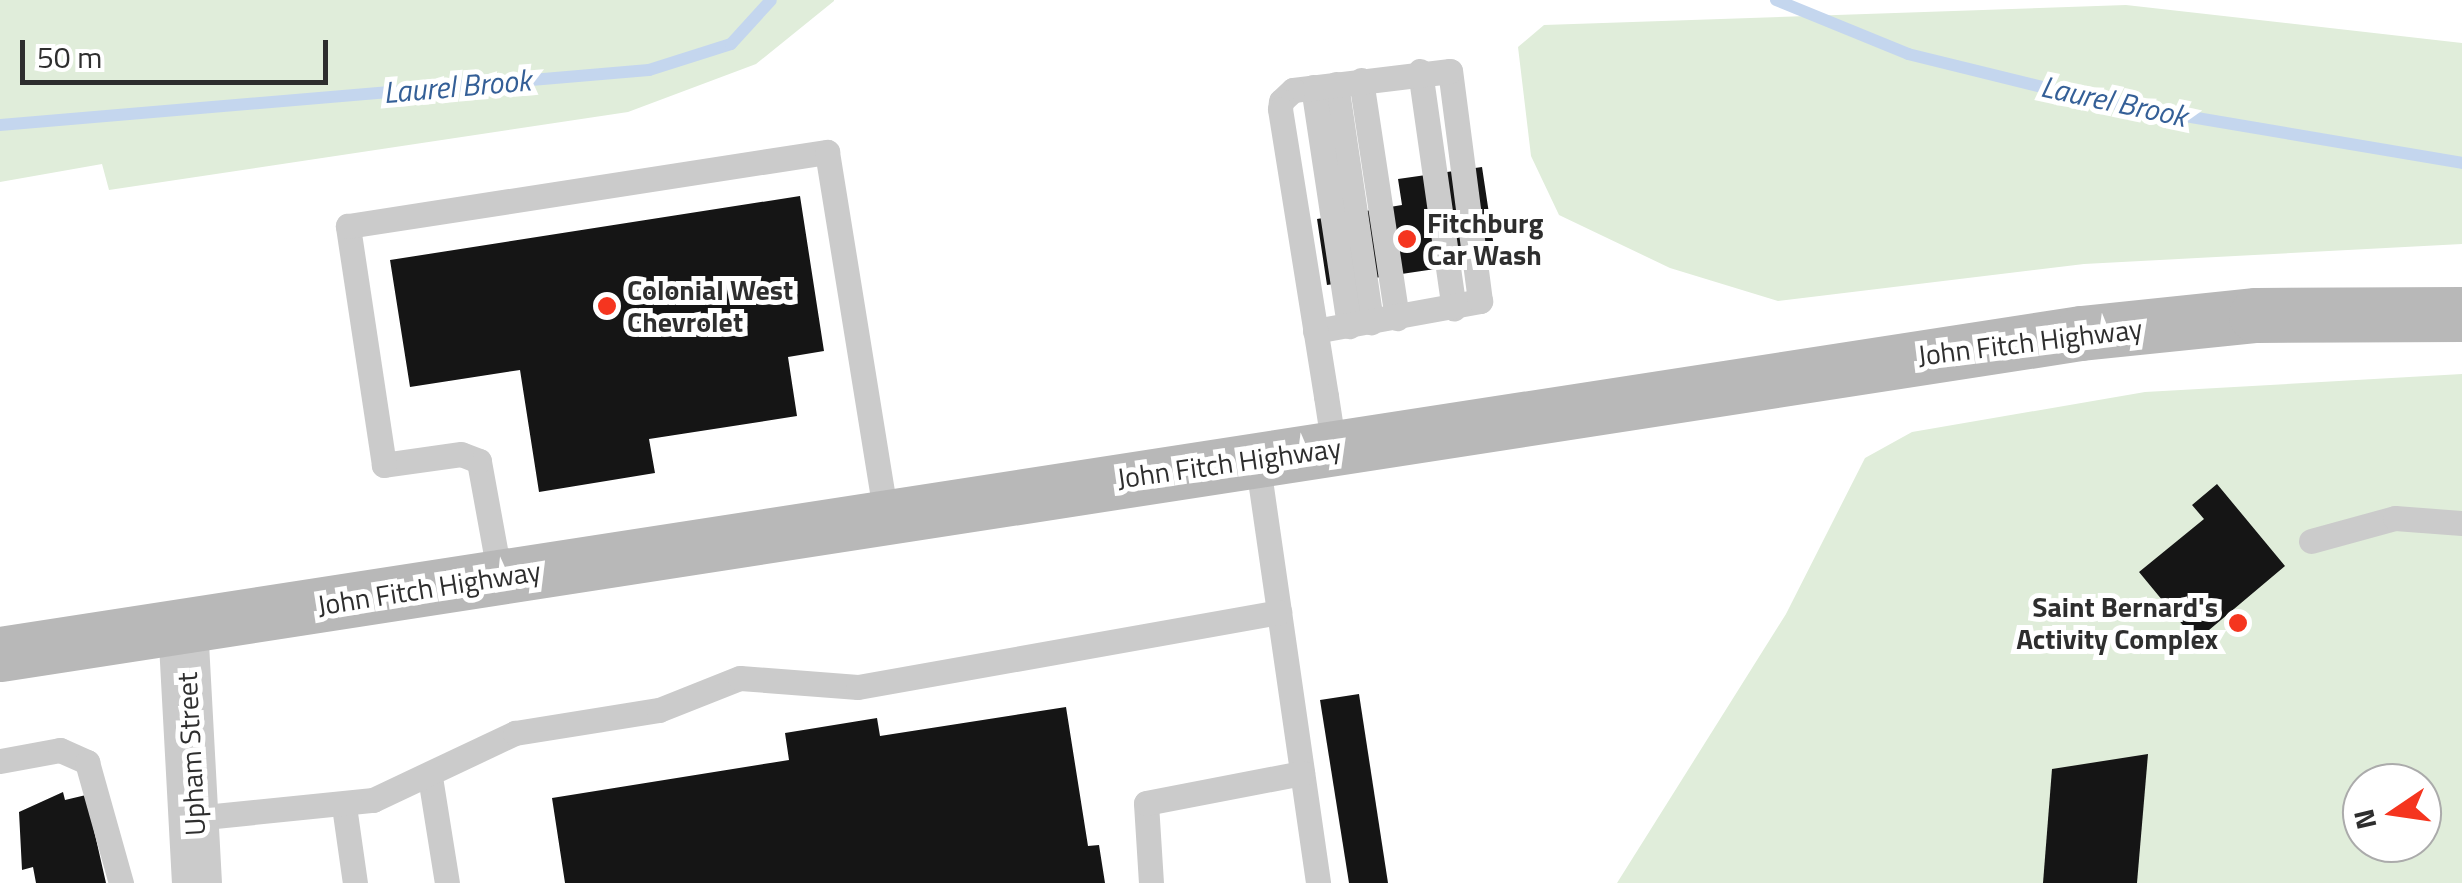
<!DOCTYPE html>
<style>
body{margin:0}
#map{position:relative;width:2462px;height:883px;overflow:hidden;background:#fff;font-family:"Titillium Web",sans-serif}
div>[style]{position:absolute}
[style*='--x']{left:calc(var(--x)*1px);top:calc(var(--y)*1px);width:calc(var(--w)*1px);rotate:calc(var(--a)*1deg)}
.green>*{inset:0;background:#e0edda}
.stream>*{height:12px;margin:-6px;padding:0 6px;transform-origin:6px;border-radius:6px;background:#c4d6ee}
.building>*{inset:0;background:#151515}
.service>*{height:25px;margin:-12.5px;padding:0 12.5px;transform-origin:12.5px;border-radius:12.5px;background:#cbcbcb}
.minor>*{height:50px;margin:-25px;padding:0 25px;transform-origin:25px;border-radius:25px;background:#cbcbcb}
.secondary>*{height:55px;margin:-27.5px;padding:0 27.5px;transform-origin:27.5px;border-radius:27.5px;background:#b8b8b8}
.dots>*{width:28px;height:28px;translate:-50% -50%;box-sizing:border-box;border:5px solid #fff;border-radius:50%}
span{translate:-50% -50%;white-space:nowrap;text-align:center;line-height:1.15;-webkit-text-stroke:10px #fff;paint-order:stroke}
.poi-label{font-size:28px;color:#2e2e2e;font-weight:700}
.left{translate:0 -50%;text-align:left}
.right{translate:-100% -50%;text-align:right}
.street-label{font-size:28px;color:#2e2e2e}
.water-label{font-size:30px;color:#345f97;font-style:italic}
.north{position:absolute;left:2342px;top:763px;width:100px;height:100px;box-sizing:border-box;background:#fff;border:2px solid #ababab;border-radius:50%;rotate:257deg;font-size:28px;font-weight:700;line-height:40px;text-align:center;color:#2e2e2e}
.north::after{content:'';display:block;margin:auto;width:35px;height:45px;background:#f5351f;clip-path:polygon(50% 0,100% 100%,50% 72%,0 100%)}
.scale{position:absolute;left:20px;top:40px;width:308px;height:45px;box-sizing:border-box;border:5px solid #2e2e2e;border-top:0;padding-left:12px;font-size:30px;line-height:35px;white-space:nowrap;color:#2e2e2e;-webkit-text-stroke:8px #fff;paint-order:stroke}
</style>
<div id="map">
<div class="green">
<div style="clip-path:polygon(0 0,834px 0,834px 1px,756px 64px,628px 112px,109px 190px,102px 164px,0 182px)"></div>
<div style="clip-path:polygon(2126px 5px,2462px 43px,2462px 244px,2084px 264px,1778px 301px,1670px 268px,1559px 215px,1531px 156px,1518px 47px,1544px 25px)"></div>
<div style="clip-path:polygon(evenodd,2462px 374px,2462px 883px,1617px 883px,1786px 614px,1865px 458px,1912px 432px,2145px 392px,2462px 374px,2362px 783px,2422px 783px,2422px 843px,2362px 843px,2362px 783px)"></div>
</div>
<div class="stream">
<div style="--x:1776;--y:0;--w:143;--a:22.2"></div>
<div style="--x:1908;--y:54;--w:206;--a:13.8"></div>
<div style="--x:2108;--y:103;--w:359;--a:9.6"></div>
<div style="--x:0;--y:125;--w:651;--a:-4.84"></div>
<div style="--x:649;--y:70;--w:86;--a:-17.6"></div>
<div style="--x:731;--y:44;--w:59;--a:-47.7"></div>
</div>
<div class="building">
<div style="clip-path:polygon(1482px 167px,1496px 260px,1327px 285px,1317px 219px,1402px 205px,1398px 179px)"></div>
<div style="clip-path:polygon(800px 196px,824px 351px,788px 357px,797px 416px,649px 439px,655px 473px,539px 492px,520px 370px,410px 387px,390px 260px)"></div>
<div style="clip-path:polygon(2217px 484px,2285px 566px,2196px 641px,2139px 572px,2204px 519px,2192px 505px)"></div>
<div style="clip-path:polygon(1359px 694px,1388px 883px,1349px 883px,1320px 700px)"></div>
<div style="clip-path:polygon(1066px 707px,1088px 846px,1099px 845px,1105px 883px,565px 883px,552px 798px,789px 760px,785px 733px,877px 718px,880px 736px)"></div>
<div style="clip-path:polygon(2148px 754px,2137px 883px,2043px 883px,2052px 769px)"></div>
<div style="clip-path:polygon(63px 792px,65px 800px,86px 795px,106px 883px,36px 883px,33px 867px,22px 870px,19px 812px)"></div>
</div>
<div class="service">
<div style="--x:1420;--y:71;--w:240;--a:81.9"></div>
<div style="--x:1361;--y:80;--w:241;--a:81.4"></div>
<div style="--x:1336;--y:84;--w:241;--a:81.6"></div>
<div style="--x:1313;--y:87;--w:242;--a:81.4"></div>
<div style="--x:1315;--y:331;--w:168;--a:-10.3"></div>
<div style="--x:1480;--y:301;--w:232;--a:-97.4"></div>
<div style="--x:1450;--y:71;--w:158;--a:173.1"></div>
<div style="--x:1293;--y:90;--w:16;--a:137"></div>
<div style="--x:1281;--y:101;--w:8;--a:97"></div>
<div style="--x:1280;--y:109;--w:291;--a:80.9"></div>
<div style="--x:1326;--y:396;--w:53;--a:81.3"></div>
<div style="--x:1257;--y:459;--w:428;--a:81.8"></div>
<div style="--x:2311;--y:541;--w:87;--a:-15.3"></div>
<div style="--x:2395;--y:518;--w:67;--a:4.3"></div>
<div style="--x:500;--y:577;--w:118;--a:-100.3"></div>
<div style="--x:479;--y:461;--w:19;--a:-159"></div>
<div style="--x:461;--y:454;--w:78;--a:171.9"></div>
<div style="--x:384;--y:465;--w:242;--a:-98.6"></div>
<div style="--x:348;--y:226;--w:485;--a:-8.8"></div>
<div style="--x:827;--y:152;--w:368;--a:80.8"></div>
<div style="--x:0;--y:761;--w:61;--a:-10.4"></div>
<div style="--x:60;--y:750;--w:30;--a:24"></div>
<div style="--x:87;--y:762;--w:126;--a:74.3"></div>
<div style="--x:430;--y:777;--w:107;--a:80.9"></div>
<div style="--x:344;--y:806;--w:78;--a:81.9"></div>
<div style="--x:195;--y:818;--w:179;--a:-5.8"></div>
<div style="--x:373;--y:800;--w:157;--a:-25.3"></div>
<div style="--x:515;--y:733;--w:146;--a:-9.1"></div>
<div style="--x:659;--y:710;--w:87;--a:-21.6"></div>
<div style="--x:740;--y:678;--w:118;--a:4.4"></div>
<div style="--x:858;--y:687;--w:428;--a:-10.1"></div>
<div style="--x:1151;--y:883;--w:80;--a:-93.6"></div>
<div style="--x:1146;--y:803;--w:159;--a:-10.9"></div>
</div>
<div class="minor">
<div style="--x:183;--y:625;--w:258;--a:86.9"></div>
</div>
<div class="secondary">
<div style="--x:0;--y:654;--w:2106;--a:-8.77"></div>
<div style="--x:2081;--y:333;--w:176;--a:-5.9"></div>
<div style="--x:2256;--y:315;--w:206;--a:-0.3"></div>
</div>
<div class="dots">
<div style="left:1407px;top:239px;background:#f5351f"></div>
<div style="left:607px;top:306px;background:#f5351f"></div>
<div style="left:2238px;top:623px;background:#f5351f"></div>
</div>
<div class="poi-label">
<span class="left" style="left:1427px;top:239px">Fitchburg<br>Car Wash</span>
<span class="left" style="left:627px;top:306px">Colonial West<br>Chevrolet</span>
<span class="right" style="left:2218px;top:623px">Saint Bernard's<br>Activity Complex</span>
</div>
<div class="street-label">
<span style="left:2030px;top:342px;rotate:-7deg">John Fitch Highway</span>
<span style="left:1229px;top:463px;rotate:-8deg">John Fitch Highway</span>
<span style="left:429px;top:588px;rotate:-9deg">John Fitch Highway</span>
<span style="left:191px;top:754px;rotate:-93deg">Upham Street</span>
</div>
<div class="water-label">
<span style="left:457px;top:86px;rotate:-5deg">Laurel Brook</span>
<span style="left:2114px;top:101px;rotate:12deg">Laurel Brook</span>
</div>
<div class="north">N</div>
<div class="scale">50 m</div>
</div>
